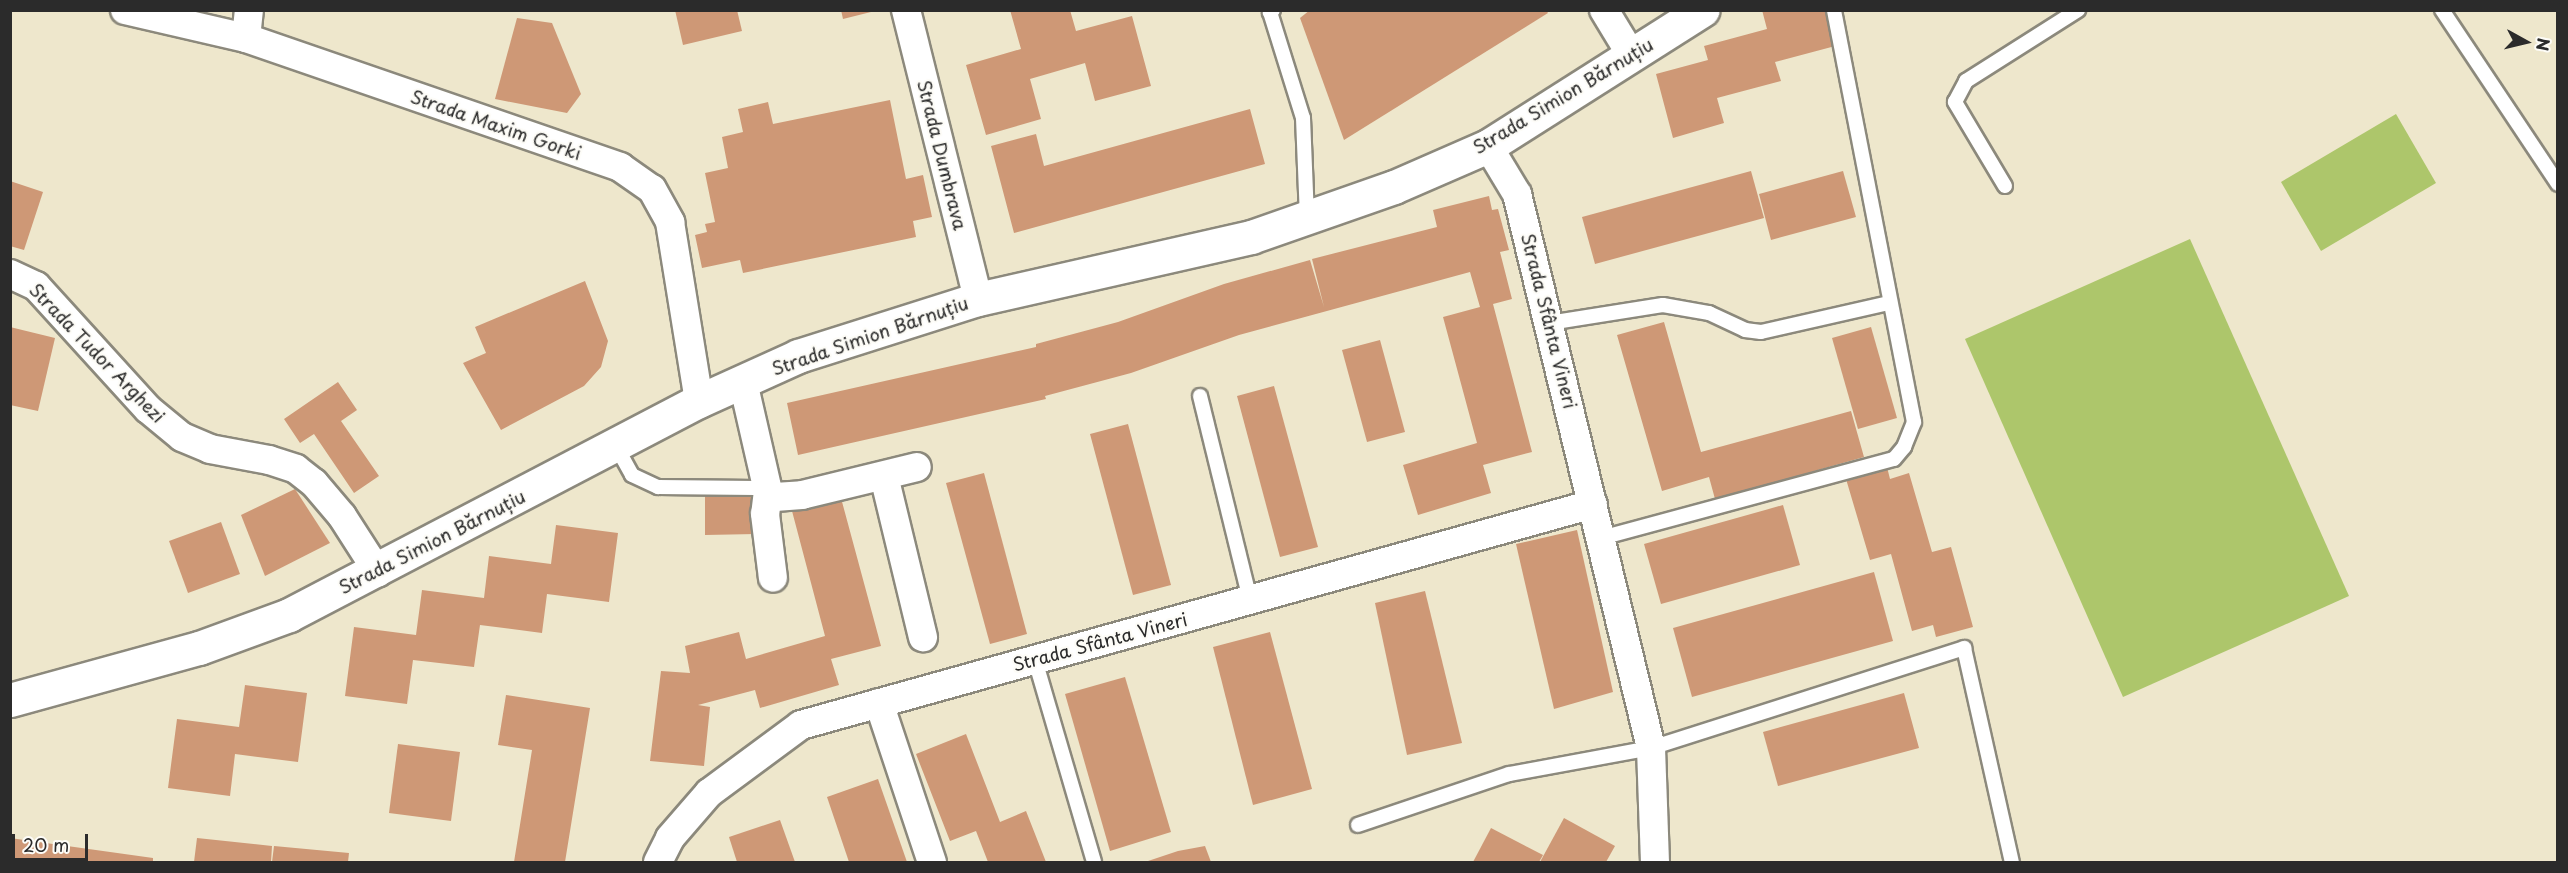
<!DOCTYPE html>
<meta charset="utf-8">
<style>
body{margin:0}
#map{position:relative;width:2568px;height:873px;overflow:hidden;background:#eee7cc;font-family:"Playpen Sans",sans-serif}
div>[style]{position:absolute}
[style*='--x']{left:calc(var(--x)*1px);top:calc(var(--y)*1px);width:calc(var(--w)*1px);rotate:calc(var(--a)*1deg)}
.green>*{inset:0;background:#adc66b}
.building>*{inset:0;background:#ce9876}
.roads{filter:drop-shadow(2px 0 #8c897c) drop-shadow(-2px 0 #8c897c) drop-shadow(0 2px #8c897c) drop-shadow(0 -2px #8c897c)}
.service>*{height:14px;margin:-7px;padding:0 7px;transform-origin:7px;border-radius:7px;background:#fff}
.minor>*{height:28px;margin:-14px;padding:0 14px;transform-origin:14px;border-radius:14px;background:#fff}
.tertiary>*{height:33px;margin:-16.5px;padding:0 16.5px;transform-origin:16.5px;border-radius:16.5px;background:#fff}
span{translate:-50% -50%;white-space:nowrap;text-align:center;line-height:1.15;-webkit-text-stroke:4.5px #fdfcf7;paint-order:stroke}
.street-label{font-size:18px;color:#2b2b2b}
.frame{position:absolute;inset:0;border:12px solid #2b2b2b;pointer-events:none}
.north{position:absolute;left:2496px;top:12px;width:60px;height:60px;-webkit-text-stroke:4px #fdfcf7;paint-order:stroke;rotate:98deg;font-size:16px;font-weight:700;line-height:24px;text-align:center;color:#2b2b2b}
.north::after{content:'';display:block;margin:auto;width:21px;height:27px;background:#2b2b2b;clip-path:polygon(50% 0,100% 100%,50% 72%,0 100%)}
.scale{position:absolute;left:12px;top:834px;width:76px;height:27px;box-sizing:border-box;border:3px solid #2b2b2b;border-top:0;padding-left:8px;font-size:18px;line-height:21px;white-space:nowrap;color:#2b2b2b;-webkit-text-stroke:4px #fdfcf7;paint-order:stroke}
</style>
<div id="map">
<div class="green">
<div style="clip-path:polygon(2396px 114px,2436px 183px,2321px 251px,2281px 182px)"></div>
<div style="clip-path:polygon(2190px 239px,2349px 596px,2123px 697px,1965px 339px)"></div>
</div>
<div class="building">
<div style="clip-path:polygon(675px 10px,737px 10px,742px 31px,683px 45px)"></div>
<div style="clip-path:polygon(841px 10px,875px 10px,875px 11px,843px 19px)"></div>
<div style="clip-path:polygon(1010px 10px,1070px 10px,1076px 31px,1132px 16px,1151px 86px,1095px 101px,1085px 63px,1030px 79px,1041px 119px,986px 135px,966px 65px,1021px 49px)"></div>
<div style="clip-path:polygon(1310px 10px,1546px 10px,1548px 13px,1344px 140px,1300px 18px)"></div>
<div style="clip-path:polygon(1762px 10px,1830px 10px,1839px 45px,1775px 62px,1781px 81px,1717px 98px,1724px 123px,1673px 138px,1656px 74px,1708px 60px,1704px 46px,1767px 29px)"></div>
<div style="clip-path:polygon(517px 18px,552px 23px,581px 94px,567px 113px,495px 99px)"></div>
<div style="clip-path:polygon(890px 100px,906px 179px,923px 175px,932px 217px,913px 221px,916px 237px,743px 273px,740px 260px,702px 268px,695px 235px,707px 232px,705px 224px,715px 222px,705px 173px,728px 168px,722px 137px,743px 132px,738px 109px,768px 102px,773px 124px)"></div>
<div style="clip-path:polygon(1250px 109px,1265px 164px,1014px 233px,991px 146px,1036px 134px,1044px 166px)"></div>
<div style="clip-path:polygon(1751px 171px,1764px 218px,1595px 264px,1582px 217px)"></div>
<div style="clip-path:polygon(1843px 171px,1856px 217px,1771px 240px,1759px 194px)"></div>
<div style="clip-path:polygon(10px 181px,43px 192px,24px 250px,10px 246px)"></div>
<div style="clip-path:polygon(1489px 196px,1492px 210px,1498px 209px,1509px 250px,1500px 252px,1512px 299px,1493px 304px,1532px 452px,1483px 465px,1491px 493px,1418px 515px,1403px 465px,1477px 443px,1443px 317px,1480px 307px,1470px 272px,1239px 335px,1131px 373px,1045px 396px,1046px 399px,798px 455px,787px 403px,1036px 347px,1036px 344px,1118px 322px,1224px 284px,1310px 260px,1324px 307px,1312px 259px,1437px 227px,1433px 210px)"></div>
<div style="clip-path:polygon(585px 281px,608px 341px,601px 367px,584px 386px,501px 430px,463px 363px,486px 353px,475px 327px)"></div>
<div style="clip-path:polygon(1664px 322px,1701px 452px,1851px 411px,1864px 457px,1715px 499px,1709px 477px,1662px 491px,1617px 335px)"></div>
<div style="clip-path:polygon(10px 327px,55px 338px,38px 411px,10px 405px)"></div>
<div style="clip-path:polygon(1871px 327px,1897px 418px,1858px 429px,1832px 338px)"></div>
<div style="clip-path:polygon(1380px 340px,1405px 432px,1367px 442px,1342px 350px)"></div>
<div style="clip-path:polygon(338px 382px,357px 410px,341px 421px,379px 476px,354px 493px,314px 434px,300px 443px,284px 419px)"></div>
<div style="clip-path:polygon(1274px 386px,1318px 547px,1280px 557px,1237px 396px)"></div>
<div style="clip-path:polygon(1128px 424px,1171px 585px,1133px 595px,1090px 434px)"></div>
<div style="clip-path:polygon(1887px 467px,1890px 479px,1909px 473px,1932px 552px,1951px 547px,1973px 627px,1936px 637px,1933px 625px,1912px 631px,1891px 554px,1870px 560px,1846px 479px)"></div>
<div style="clip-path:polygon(984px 473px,1027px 634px,990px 644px,946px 483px)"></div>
<div style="clip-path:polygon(705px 480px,756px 480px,756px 534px,705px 535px)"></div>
<div style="clip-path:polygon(295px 489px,330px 543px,265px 576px,241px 515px)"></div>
<div style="clip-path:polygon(841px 498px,881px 646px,831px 659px,839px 685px,760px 708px,755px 690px,698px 705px,710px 707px,704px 766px,650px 761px,661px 671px,690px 673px,685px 646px,739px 632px,746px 659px,825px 636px,792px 511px)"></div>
<div style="clip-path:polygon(1783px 505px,1800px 565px,1661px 604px,1644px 544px)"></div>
<div style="clip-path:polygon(221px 522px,240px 574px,188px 593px,169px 541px)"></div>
<div style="clip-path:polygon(556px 525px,618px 533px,609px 602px,547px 594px,542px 633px,480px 625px,474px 667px,413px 660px,407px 704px,345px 696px,354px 627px,416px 635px,422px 590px,484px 598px,489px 556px,551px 564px)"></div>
<div style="clip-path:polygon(1577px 530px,1613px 692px,1554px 709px,1516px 544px)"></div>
<div style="clip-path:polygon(1874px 572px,1893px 641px,1692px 697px,1673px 628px)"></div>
<div style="clip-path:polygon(1425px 591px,1462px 743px,1407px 755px,1375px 603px)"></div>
<div style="clip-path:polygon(1270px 632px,1312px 789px,1253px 805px,1213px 647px)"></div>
<div style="clip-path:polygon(1125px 677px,1171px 832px,1110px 851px,1065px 694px)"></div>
<div style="clip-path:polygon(245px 685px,307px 693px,298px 762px,235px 754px,230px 796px,168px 788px,177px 719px,239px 727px)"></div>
<div style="clip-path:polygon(1904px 693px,1919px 748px,1778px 786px,1763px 732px)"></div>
<div style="clip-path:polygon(506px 695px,590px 708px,565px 862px,514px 862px,532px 750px,498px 745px)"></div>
<div style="clip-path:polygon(966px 734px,1000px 822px,1026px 811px,1046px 862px,988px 862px,976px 831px,950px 841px,916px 754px)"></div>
<div style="clip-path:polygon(398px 744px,460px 752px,451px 821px,389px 813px)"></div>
<div style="clip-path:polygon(878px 779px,907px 862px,849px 862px,827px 797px)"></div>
<div style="clip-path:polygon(1564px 818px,1615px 846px,1606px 862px,1540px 862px)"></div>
<div style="clip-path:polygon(780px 820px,795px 862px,737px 862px,729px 837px)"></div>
<div style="clip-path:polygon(1491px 828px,1543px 855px,1539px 862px,1473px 862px)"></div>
<div style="clip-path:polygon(10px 838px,153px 858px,153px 862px,10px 862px)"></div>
<div style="clip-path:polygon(197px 838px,272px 846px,271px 862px,194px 862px)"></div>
<div style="clip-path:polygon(274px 846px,349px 853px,348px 862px,272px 862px)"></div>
<div style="clip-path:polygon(1205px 846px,1211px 862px,1145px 862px,1178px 851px)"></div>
</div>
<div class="roads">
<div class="service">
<div style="--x:1273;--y:10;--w:4;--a:146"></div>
<div style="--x:1270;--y:12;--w:111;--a:72.7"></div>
<div style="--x:1303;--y:118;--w:100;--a:87.7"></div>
<div style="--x:2442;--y:10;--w:209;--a:56.3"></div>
<div style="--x:2005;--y:186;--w:98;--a:-120.8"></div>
<div style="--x:1955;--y:102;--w:24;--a:-62"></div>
<div style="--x:1966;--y:81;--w:133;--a:-32.4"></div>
<div style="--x:1549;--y:323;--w:115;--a:-9"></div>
<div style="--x:1663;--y:305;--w:47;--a:9.9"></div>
<div style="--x:1709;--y:313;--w:40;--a:25"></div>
<div style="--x:1745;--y:330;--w:16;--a:7"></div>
<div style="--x:1761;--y:332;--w:131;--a:-12.8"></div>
<div style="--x:1200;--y:396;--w:209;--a:76.2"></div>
<div style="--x:616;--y:446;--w:33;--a:61"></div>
<div style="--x:632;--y:475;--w:29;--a:25"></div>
<div style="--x:658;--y:487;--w:98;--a:0.6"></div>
<div style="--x:756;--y:488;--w:11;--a:-38"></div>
<div style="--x:1601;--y:538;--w:303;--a:-15.1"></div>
<div style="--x:1894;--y:459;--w:16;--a:-50"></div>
<div style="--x:1904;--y:447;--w:27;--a:-68"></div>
<div style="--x:1914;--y:422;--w:420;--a:-101"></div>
<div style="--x:1035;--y:660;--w:210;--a:73.7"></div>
<div style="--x:1358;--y:825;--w:159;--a:-18.7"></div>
<div style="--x:1509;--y:774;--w:144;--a:-10.4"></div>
<div style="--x:1651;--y:748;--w:329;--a:-17.7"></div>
<div style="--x:1964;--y:648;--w:219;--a:77.4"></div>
</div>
<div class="minor">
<div style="--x:125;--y:10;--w:124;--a:13"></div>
<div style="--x:246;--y:38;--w:396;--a:19"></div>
<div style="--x:620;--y:167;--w:39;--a:35"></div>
<div style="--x:652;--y:189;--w:38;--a:61"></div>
<div style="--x:670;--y:222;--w:181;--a:80.8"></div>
<div style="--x:906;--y:10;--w:298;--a:76"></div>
<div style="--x:1604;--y:10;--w:54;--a:58.7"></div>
<div style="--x:246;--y:38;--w:28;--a:-84"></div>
<div style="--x:1488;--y:146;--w:56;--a:58.9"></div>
<div style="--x:1517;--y:194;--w:570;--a:76.4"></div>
<div style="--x:1651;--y:748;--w:114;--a:88"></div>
<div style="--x:10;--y:274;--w:29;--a:25"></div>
<div style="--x:36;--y:286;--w:166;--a:47.7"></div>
<div style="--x:148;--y:409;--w:44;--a:39.5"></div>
<div style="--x:182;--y:437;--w:30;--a:23"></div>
<div style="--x:210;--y:449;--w:60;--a:10.6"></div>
<div style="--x:269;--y:460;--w:28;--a:18"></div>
<div style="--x:296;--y:469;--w:23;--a:38"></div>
<div style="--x:314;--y:483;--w:43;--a:49.7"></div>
<div style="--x:342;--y:516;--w:67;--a:57.3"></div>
<div style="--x:743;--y:382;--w:112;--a:77.1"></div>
<div style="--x:768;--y:491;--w:9;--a:41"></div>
<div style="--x:775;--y:497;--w:27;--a:-4"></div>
<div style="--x:802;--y:495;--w:118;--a:-13.7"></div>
<div style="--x:884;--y:476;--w:166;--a:76.4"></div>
<div style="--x:768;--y:491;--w:23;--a:97"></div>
<div style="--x:765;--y:514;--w:64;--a:82.9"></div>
<div style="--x:879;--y:703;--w:168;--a:71.6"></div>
<div style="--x:658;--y:862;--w:27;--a:-63"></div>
<div style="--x:670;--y:838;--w:60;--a:-49.1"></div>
<div style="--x:709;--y:793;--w:114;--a:-36.5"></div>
<div style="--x:801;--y:725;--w:822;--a:-15.59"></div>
</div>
<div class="tertiary">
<div style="--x:10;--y:700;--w:196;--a:-15.4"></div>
<div style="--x:199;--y:648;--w:96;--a:-20.1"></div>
<div style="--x:289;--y:615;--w:462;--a:-27.6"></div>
<div style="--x:699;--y:401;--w:109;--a:-24.4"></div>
<div style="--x:798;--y:356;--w:189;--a:-17.6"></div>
<div style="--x:978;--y:299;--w:280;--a:-12.8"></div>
<div style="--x:1251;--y:237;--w:151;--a:-19.3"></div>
<div style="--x:1394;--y:187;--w:103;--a:-23.6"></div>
<div style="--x:1488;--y:146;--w:254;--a:-32.4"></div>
</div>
</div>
<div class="street-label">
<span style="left:1563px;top:96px;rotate:-31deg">Strada Simion Bărnuțiu</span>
<span style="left:496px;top:125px;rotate:19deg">Strada Maxim Gorki</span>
<span style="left:942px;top:155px;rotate:76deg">Strada Dumbrava</span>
<span style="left:1549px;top:321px;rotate:76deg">Strada Sfânta Vineri</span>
<span style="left:870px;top:336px;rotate:-19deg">Strada Simion Bărnuțiu</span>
<span style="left:97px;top:353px;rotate:46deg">Strada Tudor Arghezi</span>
<span style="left:432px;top:542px;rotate:-27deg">Strada Simion Bărnuțiu</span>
<span style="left:1100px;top:642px;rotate:-15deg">Strada Sfânta Vineri</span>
</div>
<div class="frame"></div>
<div class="north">N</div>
<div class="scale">20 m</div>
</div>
